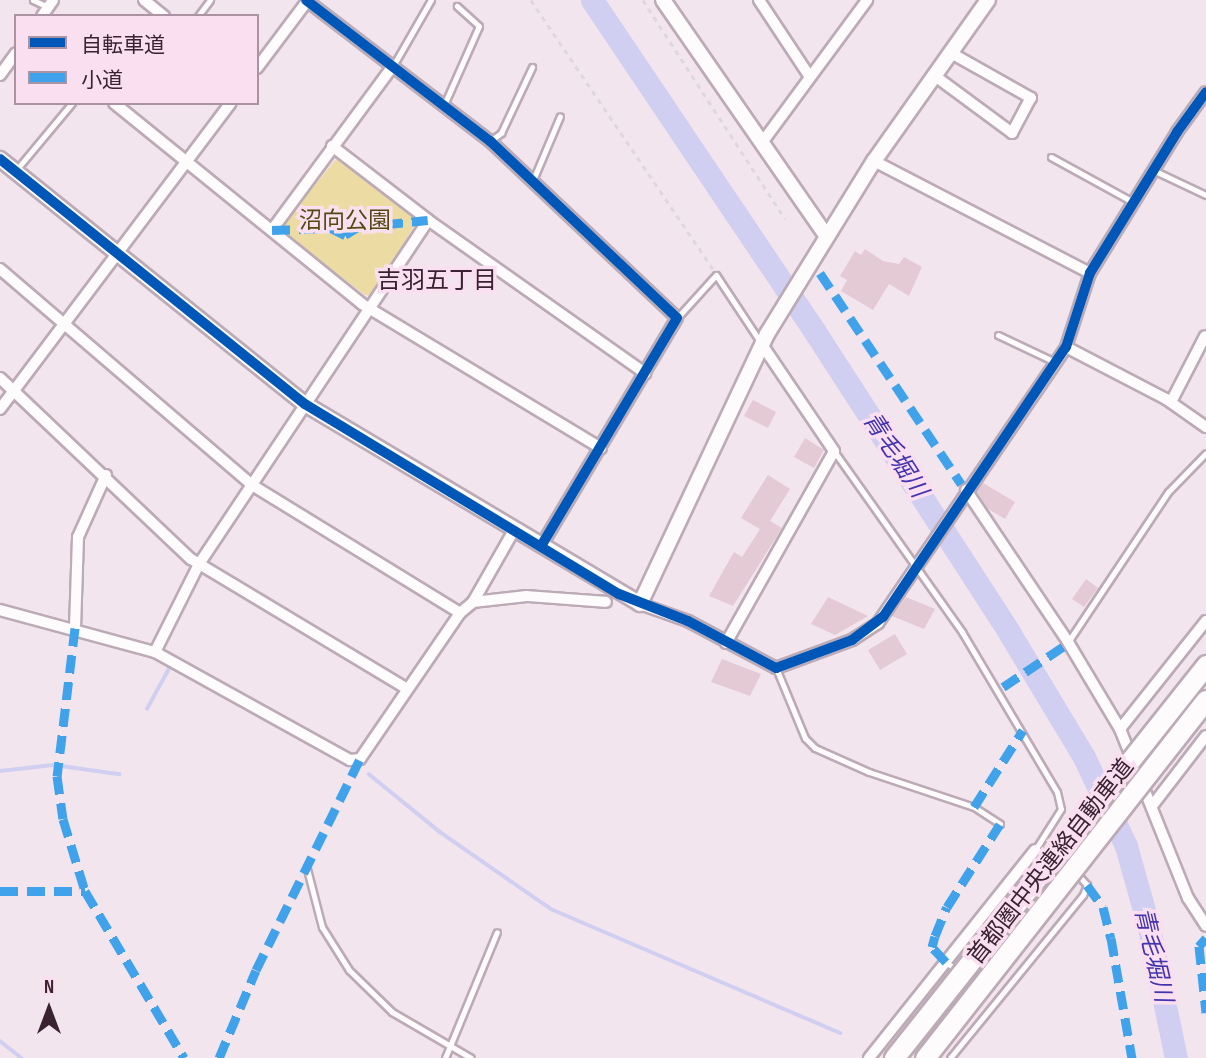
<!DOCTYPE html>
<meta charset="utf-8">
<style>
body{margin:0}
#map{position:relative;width:1206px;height:1058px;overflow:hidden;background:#f3e5ee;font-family:"Sofia Sans Condensed","Noto Sans JP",sans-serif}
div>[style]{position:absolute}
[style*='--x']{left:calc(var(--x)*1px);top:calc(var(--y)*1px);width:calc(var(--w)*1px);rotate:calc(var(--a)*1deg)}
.green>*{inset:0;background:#ecdca4}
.stream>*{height:3.5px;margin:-1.75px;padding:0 1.75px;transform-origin:1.75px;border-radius:1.75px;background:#d0cff1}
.river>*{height:23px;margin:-11.5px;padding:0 11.5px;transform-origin:11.5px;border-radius:11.5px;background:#d0cff1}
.building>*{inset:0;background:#e3cad4}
.path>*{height:2.5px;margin-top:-1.25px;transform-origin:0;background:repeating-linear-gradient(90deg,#ddd8db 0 5px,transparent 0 10px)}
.roads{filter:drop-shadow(2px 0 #bcabb6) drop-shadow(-2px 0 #bcabb6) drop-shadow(0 2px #bcabb6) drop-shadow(0 -2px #bcabb6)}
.lane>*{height:5px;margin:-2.5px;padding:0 2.5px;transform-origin:2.5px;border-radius:2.5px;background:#fdfbfc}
.street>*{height:10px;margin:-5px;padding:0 5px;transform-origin:5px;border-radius:5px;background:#fdfbfc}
.secondary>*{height:14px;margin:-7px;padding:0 7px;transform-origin:7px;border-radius:7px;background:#fdfbfc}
.bridges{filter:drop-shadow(2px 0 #bcabb6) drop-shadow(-2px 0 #bcabb6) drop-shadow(0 2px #bcabb6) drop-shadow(0 -2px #bcabb6)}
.highway-bridge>*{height:19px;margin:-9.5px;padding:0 9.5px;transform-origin:9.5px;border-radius:9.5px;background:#fdfbfc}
.quiet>*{height:9px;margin-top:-4.5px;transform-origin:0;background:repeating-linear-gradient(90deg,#3fa2eb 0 18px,transparent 0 27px)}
.cycleway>*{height:10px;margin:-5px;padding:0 5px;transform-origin:5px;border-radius:5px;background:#0057b8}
span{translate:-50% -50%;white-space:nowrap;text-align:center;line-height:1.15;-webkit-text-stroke:7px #f9dfef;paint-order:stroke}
.park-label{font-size:23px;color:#534a11}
.street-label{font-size:23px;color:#392231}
.neighbourhood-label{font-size:24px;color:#392231}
.water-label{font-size:24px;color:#4234b0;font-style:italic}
.legend{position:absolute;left:14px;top:14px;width:245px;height:91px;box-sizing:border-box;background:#f9dfef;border:2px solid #ac93a3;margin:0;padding:9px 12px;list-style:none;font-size:21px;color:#392231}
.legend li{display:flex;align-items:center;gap:14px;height:35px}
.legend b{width:35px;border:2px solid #ac93a3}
.north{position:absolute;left:14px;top:974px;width:70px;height:70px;-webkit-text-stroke:5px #f9dfef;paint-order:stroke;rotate:0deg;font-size:19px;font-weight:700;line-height:28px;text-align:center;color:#392231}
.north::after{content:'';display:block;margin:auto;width:24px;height:32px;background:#392231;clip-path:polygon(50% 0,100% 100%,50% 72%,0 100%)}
</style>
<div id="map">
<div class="green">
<div style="clip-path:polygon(337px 158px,418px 219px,373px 296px,365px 295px,283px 232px,282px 225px)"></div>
</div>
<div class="stream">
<div style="--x:147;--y:709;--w:48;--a:-61.3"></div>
<div style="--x:61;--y:766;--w:59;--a:7.9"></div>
<div style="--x:0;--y:771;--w:53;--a:-6.5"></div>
<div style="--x:369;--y:774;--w:92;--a:39.2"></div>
<div style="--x:440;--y:832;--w:135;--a:34.7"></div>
<div style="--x:551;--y:909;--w:315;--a:23.2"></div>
<div style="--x:0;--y:1041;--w:28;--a:38"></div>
</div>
<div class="river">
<div style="--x:592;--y:0;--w:400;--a:56.1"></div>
<div style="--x:815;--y:332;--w:359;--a:57.1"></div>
<div style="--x:1010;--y:634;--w:144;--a:59"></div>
<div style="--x:1084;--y:757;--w:98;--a:64.7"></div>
<div style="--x:1126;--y:846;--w:85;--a:74.3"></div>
<div style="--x:1149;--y:928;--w:133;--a:78.3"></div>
</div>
<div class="building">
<div style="clip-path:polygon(865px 249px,883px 261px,899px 264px,904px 257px,922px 267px,909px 296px,889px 284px,873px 310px,841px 291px,847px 280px,840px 276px,855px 251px,861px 255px)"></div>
<div style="clip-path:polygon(753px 400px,776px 412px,768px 428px,744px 416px)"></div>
<div style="clip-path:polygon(805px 438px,824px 450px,814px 468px,794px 457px)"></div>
<div style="clip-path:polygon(768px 475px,790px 489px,770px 521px,782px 528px,733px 606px,709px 596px,734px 552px,742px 557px,760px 529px,741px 518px)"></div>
<div style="clip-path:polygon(983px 483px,1015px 502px,1005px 519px,988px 509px,977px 492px)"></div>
<div style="clip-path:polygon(1086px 579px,1098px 588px,1084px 607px,1072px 599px)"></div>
<div style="clip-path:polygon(828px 597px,868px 616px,835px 635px,811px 624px)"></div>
<div style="clip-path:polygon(906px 597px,935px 609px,924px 629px,892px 616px)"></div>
<div style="clip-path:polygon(895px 634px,907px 654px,880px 670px,868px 650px)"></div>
<div style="clip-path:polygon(722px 659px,761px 674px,750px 696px,711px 682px)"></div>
</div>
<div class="path">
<div style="--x:531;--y:0;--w:325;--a:55.9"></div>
<div style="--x:643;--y:0;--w:261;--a:57"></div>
</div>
<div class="roads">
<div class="lane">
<div style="--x:33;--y:0;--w:17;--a:25"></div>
<div style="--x:198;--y:16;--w:20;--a:-53"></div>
<div style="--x:393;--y:66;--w:76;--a:-60.1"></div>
<div style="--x:444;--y:105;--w:86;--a:-66.1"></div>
<div style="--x:479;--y:26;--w:30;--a:-138"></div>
<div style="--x:490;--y:141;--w:14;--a:-36"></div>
<div style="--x:501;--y:133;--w:73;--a:-64.8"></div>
<div style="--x:1051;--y:157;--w:94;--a:28.8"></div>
<div style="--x:17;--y:169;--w:86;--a:-50.2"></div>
<div style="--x:1153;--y:170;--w:59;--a:25.3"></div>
<div style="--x:533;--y:180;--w:69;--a:-67.1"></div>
<div style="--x:677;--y:318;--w:58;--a:-47.8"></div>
<div style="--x:716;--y:275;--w:82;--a:56.5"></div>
<div style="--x:998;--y:335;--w:63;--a:25.3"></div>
<div style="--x:834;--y:451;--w:222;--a:54.7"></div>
<div style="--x:962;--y:632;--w:186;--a:59.3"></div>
<div style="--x:1057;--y:792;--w:17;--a:77"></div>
<div style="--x:1061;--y:809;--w:49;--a:122.4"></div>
<div style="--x:1035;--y:850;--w:15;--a:11"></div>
<div style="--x:1068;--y:642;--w:180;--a:-56.3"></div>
<div style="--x:1168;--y:492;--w:54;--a:-45.7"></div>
<div style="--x:776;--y:668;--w:76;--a:67.5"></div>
<div style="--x:805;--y:738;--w:14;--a:45"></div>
<div style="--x:815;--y:748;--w:59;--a:24"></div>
<div style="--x:869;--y:772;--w:111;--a:18.4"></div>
<div style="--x:974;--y:807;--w:31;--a:33"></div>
<div style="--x:307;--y:869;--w:60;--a:75.5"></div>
<div style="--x:322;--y:927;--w:51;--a:57.9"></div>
<div style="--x:349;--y:970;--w:60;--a:44.3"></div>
<div style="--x:392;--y:1012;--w:91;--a:30.2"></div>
<div style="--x:946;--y:962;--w:37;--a:38"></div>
<div style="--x:445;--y:1058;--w:136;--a:-67.6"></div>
<div style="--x:950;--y:1058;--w:210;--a:-50.8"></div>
<div style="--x:1083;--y:895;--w:11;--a:-68"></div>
<div style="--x:1087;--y:885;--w:15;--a:-132"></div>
</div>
<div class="street">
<div style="--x:144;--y:0;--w:26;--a:39"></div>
<div style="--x:306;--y:0;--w:232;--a:37.5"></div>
<div style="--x:490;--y:141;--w:257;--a:43.4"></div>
<div style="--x:677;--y:318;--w:265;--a:120.8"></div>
<div style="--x:759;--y:0;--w:92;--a:56.5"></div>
<div style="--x:42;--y:16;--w:19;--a:-55"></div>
<div style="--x:257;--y:68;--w:85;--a:-53.1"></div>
<div style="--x:0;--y:75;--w:27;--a:-54"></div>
<div style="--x:935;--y:76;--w:96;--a:36.5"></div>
<div style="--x:1012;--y:133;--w:40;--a:-62"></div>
<div style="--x:1031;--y:98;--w:92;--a:-150.6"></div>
<div style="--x:114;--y:103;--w:319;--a:39"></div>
<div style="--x:362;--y:304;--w:279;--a:31.1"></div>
<div style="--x:761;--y:144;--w:179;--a:-53.6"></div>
<div style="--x:332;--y:146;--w:121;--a:37.6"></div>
<div style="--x:428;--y:220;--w:266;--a:35.2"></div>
<div style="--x:874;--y:161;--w:243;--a:27.4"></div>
<div style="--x:272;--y:230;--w:204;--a:-53.6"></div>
<div style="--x:0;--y:269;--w:332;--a:40.6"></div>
<div style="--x:252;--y:485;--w:244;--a:31.6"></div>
<div style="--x:1066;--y:347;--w:113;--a:27.5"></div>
<div style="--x:1166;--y:399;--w:49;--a:35"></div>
<div style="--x:0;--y:378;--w:263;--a:43.5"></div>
<div style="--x:191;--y:559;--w:252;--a:31"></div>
<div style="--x:1171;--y:402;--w:74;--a:-62.7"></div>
<div style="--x:0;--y:409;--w:383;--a:-53"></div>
<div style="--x:966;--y:490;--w:183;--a:56.1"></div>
<div style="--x:1068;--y:642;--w:101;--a:59.1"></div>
<div style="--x:1120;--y:729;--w:182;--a:68.1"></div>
<div style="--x:1188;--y:898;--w:33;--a:57"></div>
<div style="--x:473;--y:602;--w:83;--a:-60.3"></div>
<div style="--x:640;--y:604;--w:51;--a:19.5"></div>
<div style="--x:688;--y:621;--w:100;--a:28.1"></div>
<div style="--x:776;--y:668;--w:81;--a:-20.2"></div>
<div style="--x:852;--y:640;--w:31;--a:-33"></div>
<div style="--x:878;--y:623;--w:334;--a:-55.7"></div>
<div style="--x:1066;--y:347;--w:78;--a:-72"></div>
<div style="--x:1090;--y:273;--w:166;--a:-58.3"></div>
<div style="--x:1177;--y:132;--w:49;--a:-54.1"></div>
<div style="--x:0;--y:610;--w:161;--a:15.2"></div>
<div style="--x:155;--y:652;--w:223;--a:29"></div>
<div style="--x:350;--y:760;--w:10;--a:-6"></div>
<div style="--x:360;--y:759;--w:177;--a:-55.6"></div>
<div style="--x:460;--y:613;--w:17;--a:-40"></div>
<div style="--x:473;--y:602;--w:54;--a:-6.3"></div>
<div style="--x:527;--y:596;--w:79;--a:4.3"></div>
<div style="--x:75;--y:628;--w:91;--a:-88.1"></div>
<div style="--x:78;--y:537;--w:68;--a:-65.7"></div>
<div style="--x:726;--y:643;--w:220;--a:-60.6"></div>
<div style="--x:834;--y:451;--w:130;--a:-124.1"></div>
<div style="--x:155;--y:652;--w:98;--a:-63.4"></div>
<div style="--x:199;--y:564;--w:413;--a:-56.3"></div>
<div style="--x:1120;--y:729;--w:138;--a:-51.5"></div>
<div style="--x:1152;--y:806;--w:88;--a:-52.4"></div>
<div style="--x:869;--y:1058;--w:266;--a:-51.4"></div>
</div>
<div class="secondary">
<div style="--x:663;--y:0;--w:286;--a:55.3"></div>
<div style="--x:0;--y:159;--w:391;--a:38.8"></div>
<div style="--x:305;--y:404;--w:390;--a:30.8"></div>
<div style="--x:640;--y:604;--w:298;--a:-64.8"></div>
<div style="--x:767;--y:334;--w:203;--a:-58.3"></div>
<div style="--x:874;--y:161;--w:197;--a:-54.7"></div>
</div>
</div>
<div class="bridges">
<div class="highway-bridge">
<div style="--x:894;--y:1058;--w:502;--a:-51.55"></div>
<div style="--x:925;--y:1058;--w:455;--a:-51.9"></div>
</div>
</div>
<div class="quiet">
<div style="--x:331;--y:228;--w:15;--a:-32"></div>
<div style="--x:344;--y:220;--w:16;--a:27"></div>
<div style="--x:272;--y:230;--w:59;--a:-1.9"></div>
<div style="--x:331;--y:228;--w:16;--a:27"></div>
<div style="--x:345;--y:235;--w:15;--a:-32"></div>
<div style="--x:358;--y:227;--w:70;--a:-5.7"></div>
<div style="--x:820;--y:273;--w:254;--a:56.2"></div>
<div style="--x:75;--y:628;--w:149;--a:96.9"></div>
<div style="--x:57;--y:776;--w:43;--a:82.1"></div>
<div style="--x:63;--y:819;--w:75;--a:73"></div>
<div style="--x:85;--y:891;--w:194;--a:59.3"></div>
<div style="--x:1003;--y:687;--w:73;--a:-33.9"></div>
<div style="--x:974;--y:807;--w:91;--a:-57.5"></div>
<div style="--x:1087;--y:885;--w:27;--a:54"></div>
<div style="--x:1103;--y:907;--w:32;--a:76"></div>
<div style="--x:1111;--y:938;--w:122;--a:80.1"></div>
<div style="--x:0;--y:891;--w:85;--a:0"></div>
<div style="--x:1206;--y:938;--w:11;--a:131"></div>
<div style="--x:1199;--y:946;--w:67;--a:84"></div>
<div style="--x:946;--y:962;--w:21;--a:-133"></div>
<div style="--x:932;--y:947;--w:11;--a:-75"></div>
<div style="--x:935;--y:936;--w:31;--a:-68"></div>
<div style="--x:947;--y:907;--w:98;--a:-57.4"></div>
<div style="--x:219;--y:1058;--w:95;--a:-67.2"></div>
<div style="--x:256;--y:970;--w:235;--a:-63.8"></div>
</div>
<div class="cycleway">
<div style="--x:306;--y:0;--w:232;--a:37.5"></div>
<div style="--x:490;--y:141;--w:257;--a:43.4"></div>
<div style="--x:677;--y:318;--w:265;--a:120.8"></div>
<div style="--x:0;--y:159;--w:391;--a:38.8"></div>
<div style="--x:305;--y:404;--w:367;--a:31.2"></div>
<div style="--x:619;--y:594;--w:74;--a:21.4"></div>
<div style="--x:688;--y:621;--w:100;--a:28.1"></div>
<div style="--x:776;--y:668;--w:81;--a:-20.2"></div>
<div style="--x:852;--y:640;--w:39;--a:-37"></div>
<div style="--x:883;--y:617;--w:326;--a:-55.9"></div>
<div style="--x:1066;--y:347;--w:78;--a:-72"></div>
<div style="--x:1090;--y:273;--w:166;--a:-58.3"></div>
<div style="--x:1177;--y:132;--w:49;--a:-54.1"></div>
</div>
<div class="park-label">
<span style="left:345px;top:221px">沼向公園</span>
</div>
<div class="street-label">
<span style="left:1051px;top:862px;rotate:-52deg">首都圏中央連絡自動車道</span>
</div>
<div class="neighbourhood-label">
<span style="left:437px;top:281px">吉羽五丁目</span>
</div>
<div class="water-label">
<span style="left:895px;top:455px;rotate:57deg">青毛堀川</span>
<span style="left:1153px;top:955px;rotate:77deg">青毛堀川</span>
</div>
<ul class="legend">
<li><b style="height:9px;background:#0057b8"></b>自転車道</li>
<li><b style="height:9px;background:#3fa2eb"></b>小道</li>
</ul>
<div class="north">N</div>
</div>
